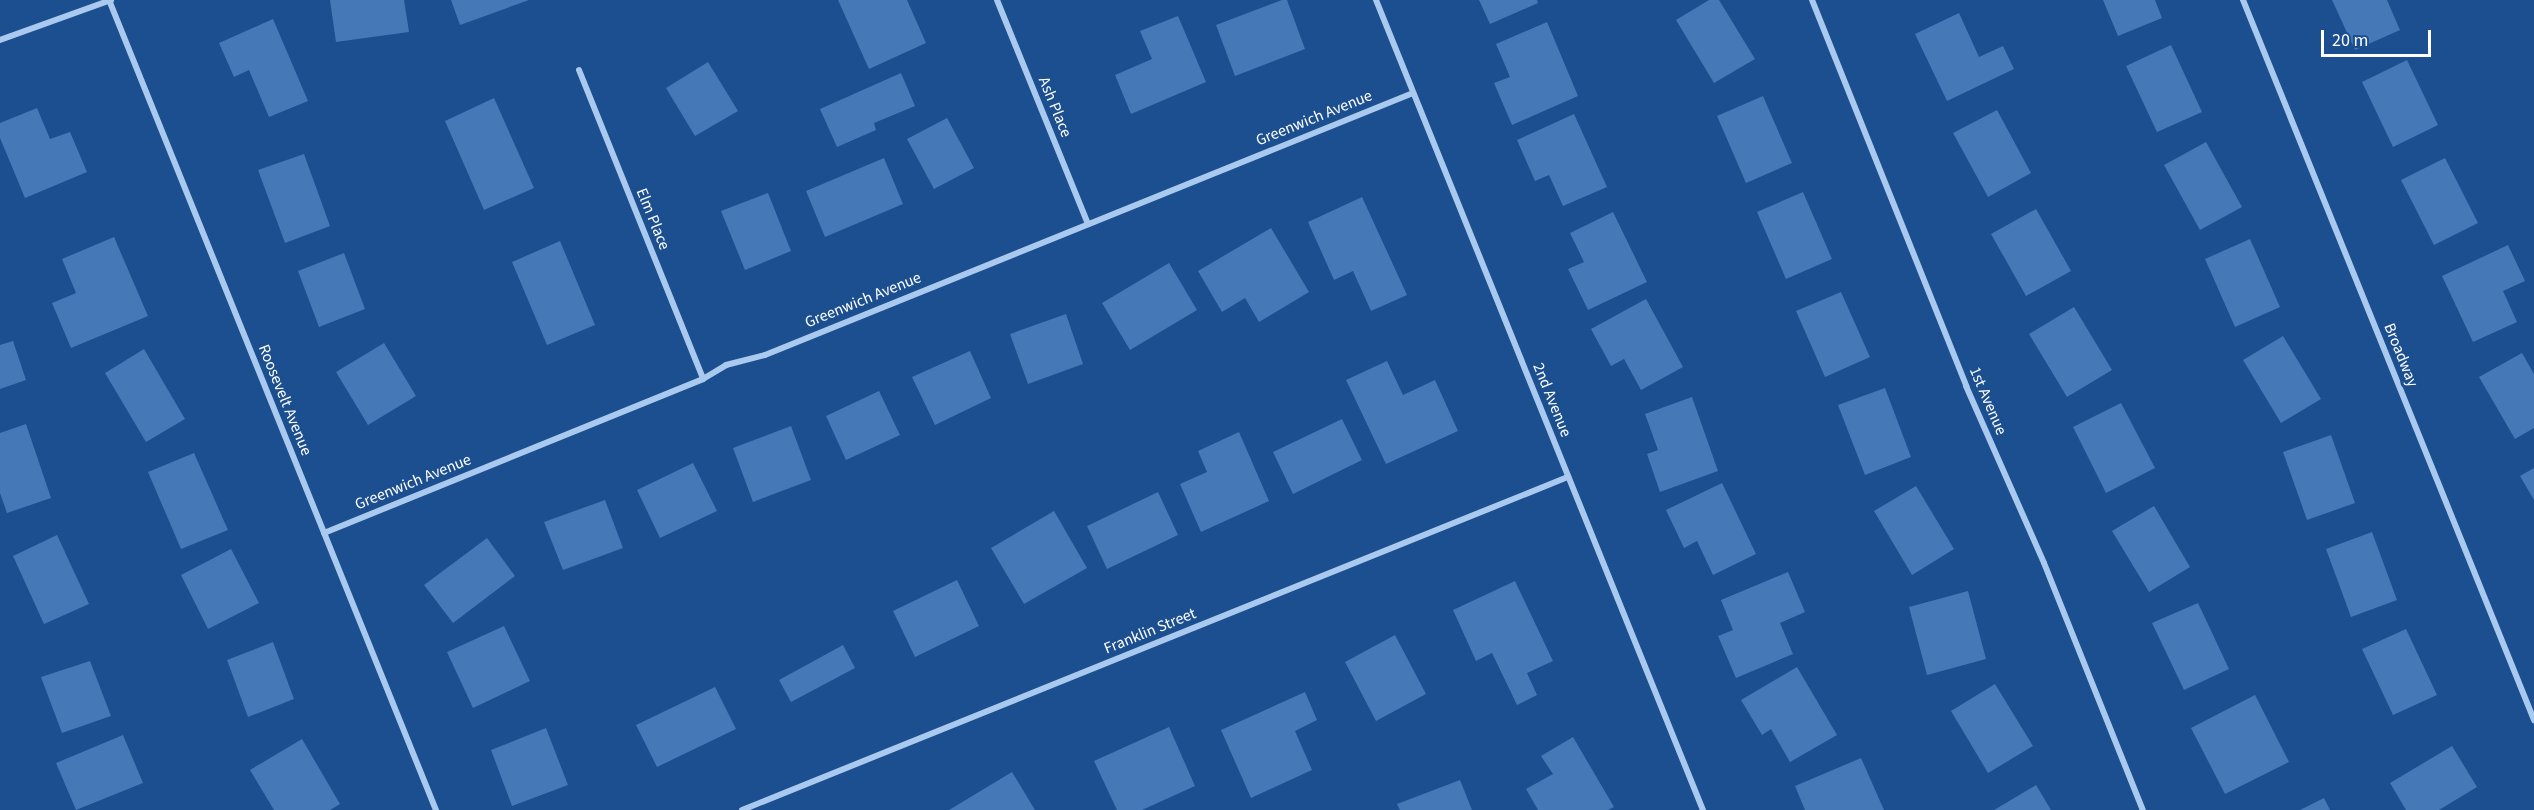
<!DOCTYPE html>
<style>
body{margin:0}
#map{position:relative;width:2534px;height:810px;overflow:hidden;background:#1b4f8f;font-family:"Source Sans 3",sans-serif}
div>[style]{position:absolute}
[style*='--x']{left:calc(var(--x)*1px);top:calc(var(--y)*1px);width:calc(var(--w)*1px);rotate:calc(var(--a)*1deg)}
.building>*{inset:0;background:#4478b7}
.minor>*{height:6px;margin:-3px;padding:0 3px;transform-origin:3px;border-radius:3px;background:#a9c9ee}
span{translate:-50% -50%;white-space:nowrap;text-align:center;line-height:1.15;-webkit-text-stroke:6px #1b4f8f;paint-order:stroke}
.street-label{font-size:16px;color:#fff}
.scale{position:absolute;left:2321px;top:30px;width:110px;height:27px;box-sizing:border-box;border:3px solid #fff;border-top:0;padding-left:8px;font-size:18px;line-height:21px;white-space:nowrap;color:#fff;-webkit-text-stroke:4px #1b4f8f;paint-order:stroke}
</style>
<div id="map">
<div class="building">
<div style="clip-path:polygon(330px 0,404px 0,409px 32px,336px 42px)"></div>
<div style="clip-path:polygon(451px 0,529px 0,460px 25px)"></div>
<div style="clip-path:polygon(838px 0,907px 0,926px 43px,869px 69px)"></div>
<div style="clip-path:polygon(1282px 0,1287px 0,1305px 49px,1235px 76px,1216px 25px)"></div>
<div style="clip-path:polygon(1479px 0,1537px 0,1538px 3px,1490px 24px)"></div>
<div style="clip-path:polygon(1709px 0,1719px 0,1755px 59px,1714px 83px,1676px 20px)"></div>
<div style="clip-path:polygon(2103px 0,2155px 0,2162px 18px,2118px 36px)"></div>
<div style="clip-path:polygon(2332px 0,2387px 0,2400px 30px,2355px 50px)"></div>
<div style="clip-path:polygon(1959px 13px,1979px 57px,2003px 46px,2014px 69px,1947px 101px,1915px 34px)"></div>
<div style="clip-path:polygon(1178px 16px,1206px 82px,1131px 114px,1115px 75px,1152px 59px,1140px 31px)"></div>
<div style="clip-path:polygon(273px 19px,308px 101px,269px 117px,249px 70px,234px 77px,219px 43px)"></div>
<div style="clip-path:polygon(1547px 22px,1578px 96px,1512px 125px,1494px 83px,1510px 77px,1496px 44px)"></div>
<div style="clip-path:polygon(2171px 45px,2202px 112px,2157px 132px,2126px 66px)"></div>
<div style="clip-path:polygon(2407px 60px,2438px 125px,2393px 147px,2362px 82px)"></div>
<div style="clip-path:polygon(708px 62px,738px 111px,695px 136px,666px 88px)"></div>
<div style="clip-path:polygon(901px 73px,915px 106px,874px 123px,876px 130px,837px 147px,820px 109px)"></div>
<div style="clip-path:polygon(1763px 96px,1792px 163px,1746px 183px,1717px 116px)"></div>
<div style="clip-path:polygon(494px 98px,534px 188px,484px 210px,445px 121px)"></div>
<div style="clip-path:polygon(37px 108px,50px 139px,70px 132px,87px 172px,25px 198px,0 138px,0 123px)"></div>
<div style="clip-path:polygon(1997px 110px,2031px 173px,1988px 197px,1953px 133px)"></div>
<div style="clip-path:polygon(1574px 114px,1607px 187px,1563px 206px,1549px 175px,1535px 181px,1517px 140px)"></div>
<div style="clip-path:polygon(947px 118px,974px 168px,934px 189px,907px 139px)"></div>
<div style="clip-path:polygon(2206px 142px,2242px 207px,2200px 230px,2164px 165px)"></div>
<div style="clip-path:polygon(304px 154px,330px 226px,285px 243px,258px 170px)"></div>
<div style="clip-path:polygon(884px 158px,903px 204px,825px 237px,806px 191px)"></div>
<div style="clip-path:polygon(2445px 158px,2478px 223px,2434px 245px,2401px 180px)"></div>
<div style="clip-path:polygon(1803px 192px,1832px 259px,1786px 279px,1757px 212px)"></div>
<div style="clip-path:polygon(768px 193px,791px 251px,745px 270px,721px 211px)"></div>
<div style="clip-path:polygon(1362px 197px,1407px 295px,1371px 311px,1353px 271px,1334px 280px,1308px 222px)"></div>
<div style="clip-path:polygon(2036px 209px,2071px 271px,2026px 296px,1991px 234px)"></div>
<div style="clip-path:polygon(1613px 212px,1647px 282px,1588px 310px,1568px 269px,1584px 262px,1570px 233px)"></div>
<div style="clip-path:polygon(1271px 228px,1309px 292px,1259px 322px,1245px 298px,1222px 312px,1198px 271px)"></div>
<div style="clip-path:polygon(114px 237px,148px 316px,71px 348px,52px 303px,76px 293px,62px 259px)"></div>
<div style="clip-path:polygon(2250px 239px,2280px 307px,2235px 327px,2205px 259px)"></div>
<div style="clip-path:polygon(560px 241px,595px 325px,547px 345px,512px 262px)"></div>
<div style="clip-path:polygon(2508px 245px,2525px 281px,2503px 291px,2517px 322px,2473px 342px,2442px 276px)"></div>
<div style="clip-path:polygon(344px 253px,365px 309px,319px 327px,298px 271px)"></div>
<div style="clip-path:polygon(1169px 263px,1197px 310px,1130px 350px,1102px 303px)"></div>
<div style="clip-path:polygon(1841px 292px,1870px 357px,1825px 377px,1796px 311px)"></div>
<div style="clip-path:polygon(1646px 299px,1683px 367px,1641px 390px,1624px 359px,1611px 366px,1591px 329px)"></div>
<div style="clip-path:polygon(2074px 307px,2112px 370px,2067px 397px,2029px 334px)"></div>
<div style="clip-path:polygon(1066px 314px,1083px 364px,1028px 384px,1010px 334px)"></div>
<div style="clip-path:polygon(2283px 336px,2321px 399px,2281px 423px,2243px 360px)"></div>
<div style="clip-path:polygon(13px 341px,26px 380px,0 389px,0 345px)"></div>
<div style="clip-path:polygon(384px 343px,416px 396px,368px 425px,336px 372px)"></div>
<div style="clip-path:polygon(144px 349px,185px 419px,146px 442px,105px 373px)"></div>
<div style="clip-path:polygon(970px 351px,991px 398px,935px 425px,912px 377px)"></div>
<div style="clip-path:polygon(2522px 353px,2534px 374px,2534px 428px,2515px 439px,2479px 377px)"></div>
<div style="clip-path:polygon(1387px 361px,1403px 395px,1435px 380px,1458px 431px,1386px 464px,1346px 380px)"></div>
<div style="clip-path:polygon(1885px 388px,1911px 457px,1865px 475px,1838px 405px)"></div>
<div style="clip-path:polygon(879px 391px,900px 435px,846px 460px,826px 416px)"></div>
<div style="clip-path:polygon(1692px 397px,1718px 471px,1660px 492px,1647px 454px,1658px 450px,1645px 414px)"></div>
<div style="clip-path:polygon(2121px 403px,2155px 468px,2106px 493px,2073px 427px)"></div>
<div style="clip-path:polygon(1342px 419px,1362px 460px,1293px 494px,1273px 452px)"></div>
<div style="clip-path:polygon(26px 424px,51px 498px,7px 513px,0 493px,0 433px)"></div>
<div style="clip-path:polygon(791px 426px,811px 480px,753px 502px,733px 448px)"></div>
<div style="clip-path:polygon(1239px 432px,1269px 501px,1201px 532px,1180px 484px,1207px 472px,1198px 451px)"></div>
<div style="clip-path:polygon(2331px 435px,2355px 503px,2307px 520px,2283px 452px)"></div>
<div style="clip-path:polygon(194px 453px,228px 530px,181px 549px,148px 472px)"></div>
<div style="clip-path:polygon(693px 463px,717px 511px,660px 538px,637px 490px)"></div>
<div style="clip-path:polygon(2534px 468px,2534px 500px,2520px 476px)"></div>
<div style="clip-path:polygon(1722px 483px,1756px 554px,1713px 575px,1697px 541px,1684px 548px,1666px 510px)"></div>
<div style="clip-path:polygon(1916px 486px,1954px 549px,1912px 575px,1874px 511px)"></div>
<div style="clip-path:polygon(1158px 492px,1178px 535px,1107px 569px,1087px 526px)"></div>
<div style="clip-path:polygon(605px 500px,623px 548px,563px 570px,544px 522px)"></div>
<div style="clip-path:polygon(2154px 506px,2190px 567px,2149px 592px,2112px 531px)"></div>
<div style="clip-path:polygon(1054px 511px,1087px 568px,1024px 604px,991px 548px)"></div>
<div style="clip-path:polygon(2372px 532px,2397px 600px,2351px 617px,2326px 549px)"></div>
<div style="clip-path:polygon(57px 535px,89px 604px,44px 624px,13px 556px)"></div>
<div style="clip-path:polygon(487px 538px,515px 576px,453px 623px,424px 585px)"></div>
<div style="clip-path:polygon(231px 549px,259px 603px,208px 629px,181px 575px)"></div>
<div style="clip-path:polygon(1788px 572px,1805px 612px,1780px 623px,1793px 654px,1736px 678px,1718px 636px,1733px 630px,1721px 600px)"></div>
<div style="clip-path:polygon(957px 580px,979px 626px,915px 657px,893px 611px)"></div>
<div style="clip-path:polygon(1515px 581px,1553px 661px,1527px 673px,1537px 695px,1517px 705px,1492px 653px,1476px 661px,1453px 610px)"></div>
<div style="clip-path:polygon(1968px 591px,1986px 659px,1927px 675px,1909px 607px)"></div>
<div style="clip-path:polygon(2198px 603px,2229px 669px,2184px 690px,2152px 623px)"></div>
<div style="clip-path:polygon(504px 626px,530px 681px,473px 708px,447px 652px)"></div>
<div style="clip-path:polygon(2406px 629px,2437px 695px,2393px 715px,2362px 649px)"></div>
<div style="clip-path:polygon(1395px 635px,1426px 694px,1376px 721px,1345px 662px)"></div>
<div style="clip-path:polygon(273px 642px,294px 699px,248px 717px,227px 660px)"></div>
<div style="clip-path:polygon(843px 645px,855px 668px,791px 702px,779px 680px)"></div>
<div style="clip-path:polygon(90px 661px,111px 716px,62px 733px,41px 677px)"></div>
<div style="clip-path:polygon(1797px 667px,1837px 735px,1790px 762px,1771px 729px,1762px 735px,1741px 700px)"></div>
<div style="clip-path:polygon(1995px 684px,2033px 746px,1988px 773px,1951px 711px)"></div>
<div style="clip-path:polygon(715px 687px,736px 729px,657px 767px,636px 725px)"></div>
<div style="clip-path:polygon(1305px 692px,1317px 720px,1295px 731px,1312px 770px,1251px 798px,1221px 730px)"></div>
<div style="clip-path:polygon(2255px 695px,2289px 762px,2225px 794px,2191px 728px)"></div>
<div style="clip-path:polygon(1169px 727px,1195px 786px,1142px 810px,1117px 810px,1094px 761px)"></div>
<div style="clip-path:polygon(546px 728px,568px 785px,512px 806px,491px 750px)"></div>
<div style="clip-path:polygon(123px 735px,143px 783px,76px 810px,56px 763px)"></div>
<div style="clip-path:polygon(1573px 737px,1614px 807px,1608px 810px,1538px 810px,1526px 789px,1553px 774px,1541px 756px)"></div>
<div style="clip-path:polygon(302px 739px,340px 804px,330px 810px,274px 810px,250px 770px)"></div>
<div style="clip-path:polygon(2452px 746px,2477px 787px,2439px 810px,2406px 810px,2390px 783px)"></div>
<div style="clip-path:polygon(1861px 758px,1884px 810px,1805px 810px,1795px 786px)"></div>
<div style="clip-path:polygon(1012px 772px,1035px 810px,949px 810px)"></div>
<div style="clip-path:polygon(1460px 780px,1472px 810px,1400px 810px,1397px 804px)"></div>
<div style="clip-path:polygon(2036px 785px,2051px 810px,1994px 810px)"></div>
<div style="clip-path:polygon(2324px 798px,2330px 810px,2300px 810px)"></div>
</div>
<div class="minor">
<div style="--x:109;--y:0;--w:874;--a:68.02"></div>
<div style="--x:997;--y:0;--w:242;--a:67.9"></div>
<div style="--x:1376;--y:0;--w:874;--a:68.02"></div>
<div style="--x:1812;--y:0;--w:416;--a:68.2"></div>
<div style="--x:1966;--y:386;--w:193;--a:66.2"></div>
<div style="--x:2044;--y:563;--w:266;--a:68.2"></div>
<div style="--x:2243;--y:0;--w:777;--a:67.99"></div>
<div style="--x:0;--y:40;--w:118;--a:-19.8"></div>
<div style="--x:579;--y:70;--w:333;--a:68.1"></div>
<div style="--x:324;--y:533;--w:409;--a:-22.1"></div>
<div style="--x:703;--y:379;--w:27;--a:-31"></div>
<div style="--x:726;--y:365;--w:40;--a:-14.4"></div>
<div style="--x:765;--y:355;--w:699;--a:-22.01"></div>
<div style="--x:742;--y:810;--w:891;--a:-21.96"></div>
</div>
<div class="street-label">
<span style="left:1055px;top:107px;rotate:68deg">Ash Place</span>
<span style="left:1314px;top:118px;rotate:-22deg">Greenwich Avenue</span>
<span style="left:653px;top:219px;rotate:68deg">Elm Place</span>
<span style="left:863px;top:300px;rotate:-22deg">Greenwich Avenue</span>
<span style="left:2401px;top:355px;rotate:68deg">Broadway</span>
<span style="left:285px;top:400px;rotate:68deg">Roosevelt Avenue</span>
<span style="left:1552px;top:400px;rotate:68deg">2nd Avenue</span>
<span style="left:1988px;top:401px;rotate:67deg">1st Avenue</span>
<span style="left:413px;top:482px;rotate:-22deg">Greenwich Avenue</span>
<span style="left:1150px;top:631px;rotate:-22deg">Franklin Street</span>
</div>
<div class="scale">20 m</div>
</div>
